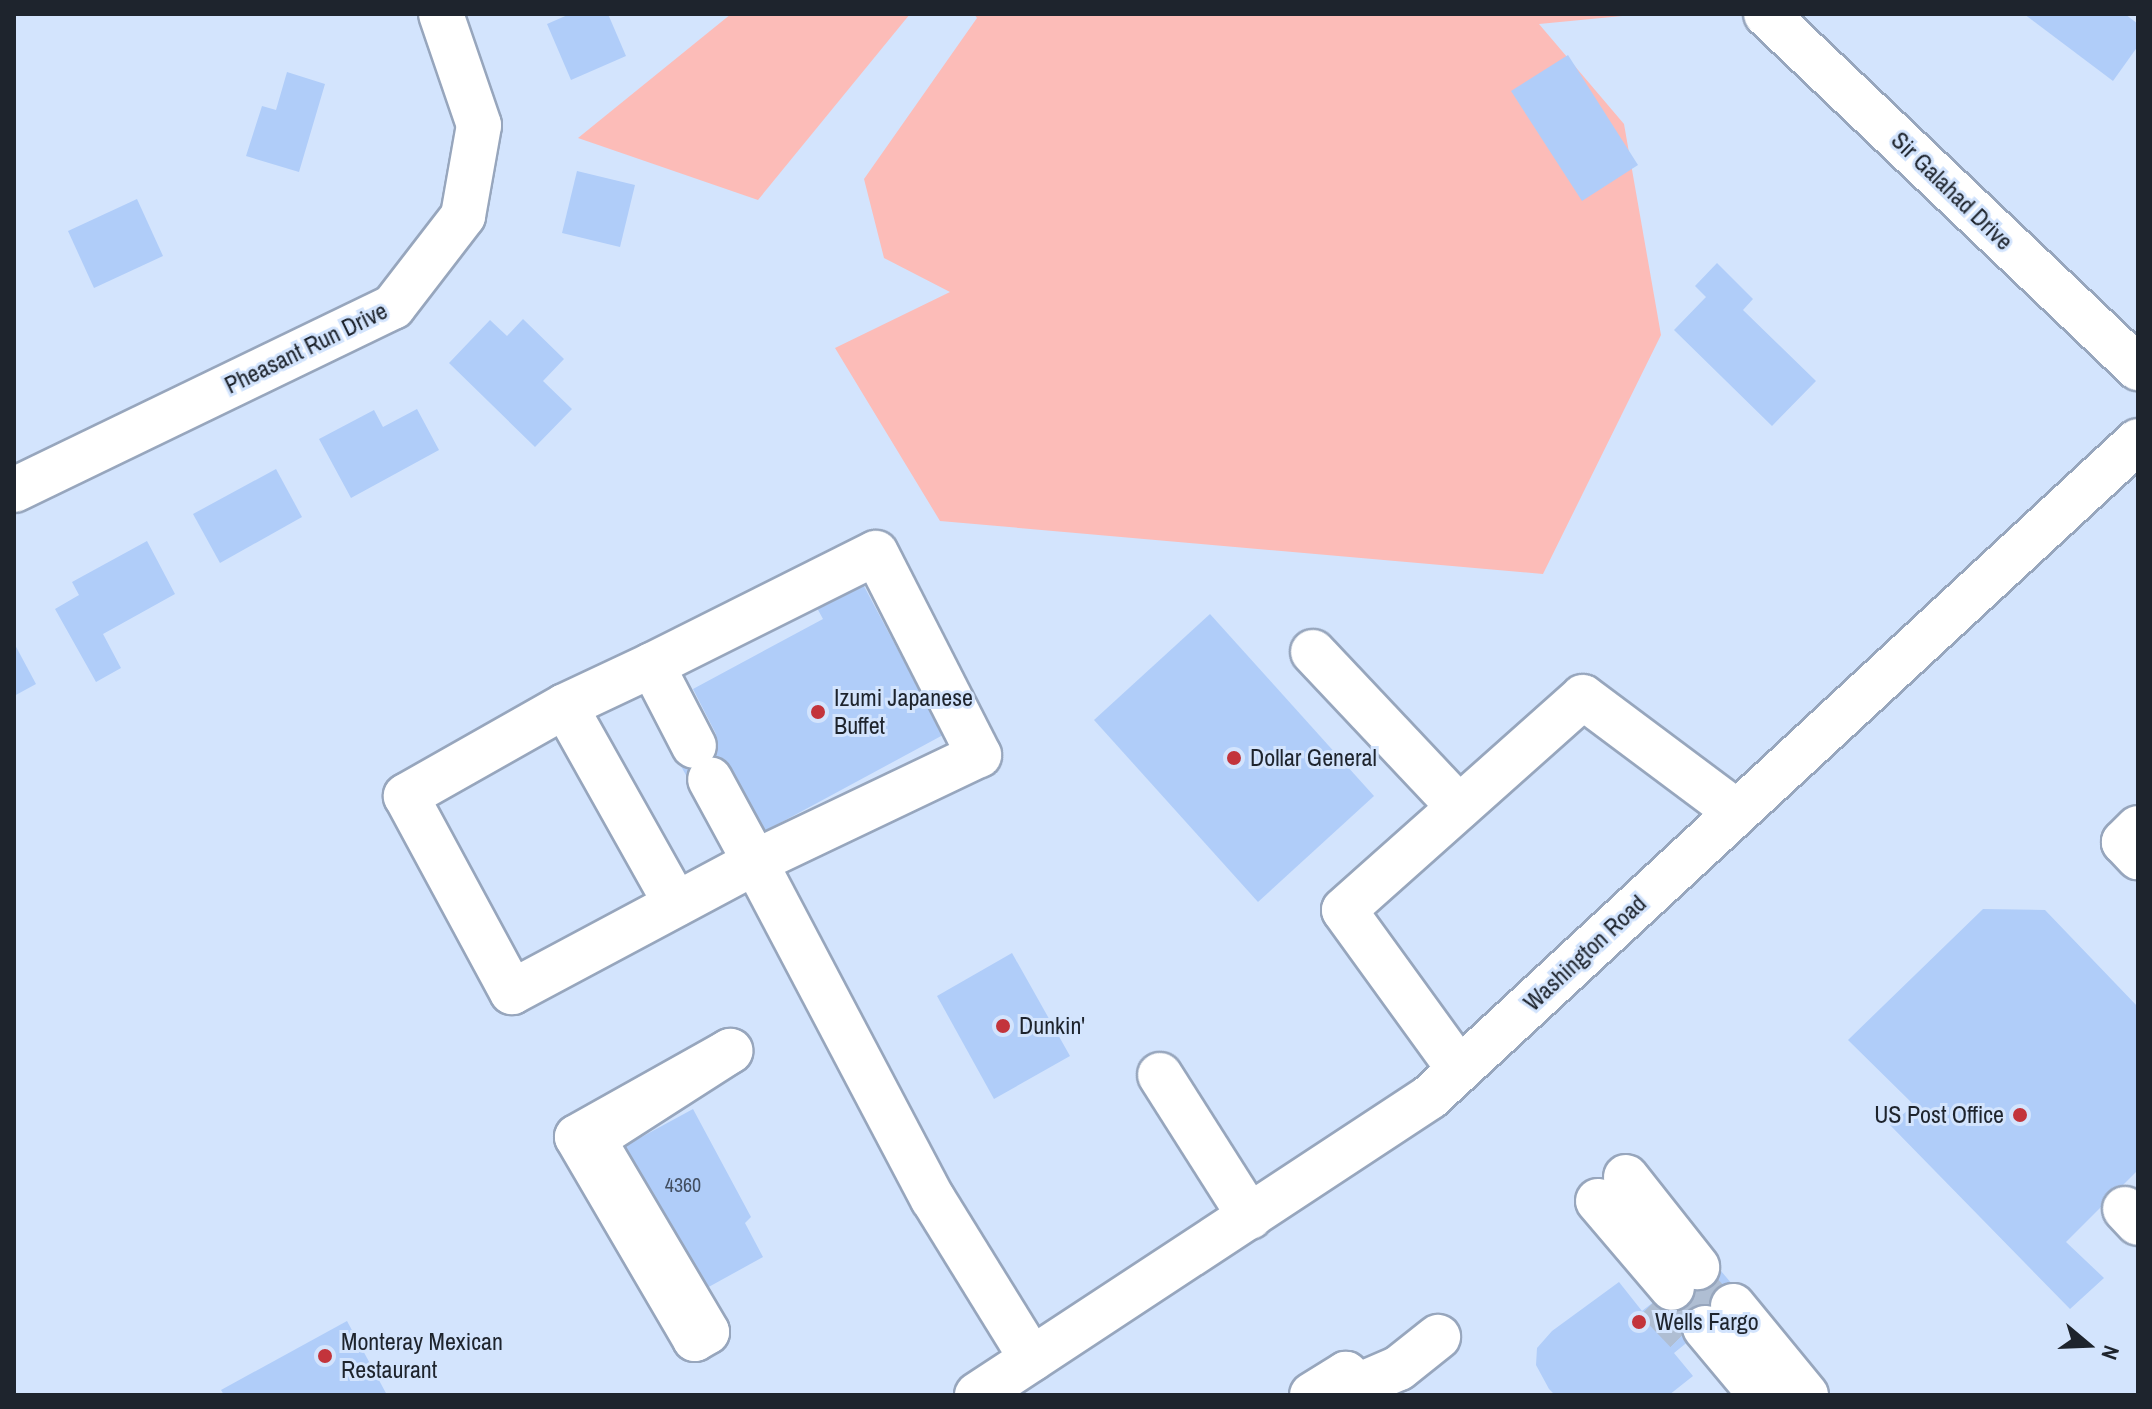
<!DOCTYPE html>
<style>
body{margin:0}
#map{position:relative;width:2152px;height:1409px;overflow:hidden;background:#d3e4fd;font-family:"Archivo Narrow",sans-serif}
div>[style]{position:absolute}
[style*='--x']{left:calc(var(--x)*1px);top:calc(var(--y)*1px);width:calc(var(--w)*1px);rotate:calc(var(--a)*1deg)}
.green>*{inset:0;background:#fcbcb8}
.building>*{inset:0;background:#b0cdf9}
.minor-tunnel>*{height:44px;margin-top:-22px;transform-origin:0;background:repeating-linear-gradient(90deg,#afbed3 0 44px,transparent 0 66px)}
.roads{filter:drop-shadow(2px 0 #97a6bd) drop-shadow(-2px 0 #97a6bd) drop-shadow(0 2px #97a6bd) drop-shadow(0 -2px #97a6bd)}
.minor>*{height:44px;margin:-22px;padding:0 22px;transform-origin:22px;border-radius:22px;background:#fff}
.major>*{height:44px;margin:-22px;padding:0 22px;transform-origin:22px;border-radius:22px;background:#fff}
.dots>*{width:22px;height:22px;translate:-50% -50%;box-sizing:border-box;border:4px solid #d3e4fd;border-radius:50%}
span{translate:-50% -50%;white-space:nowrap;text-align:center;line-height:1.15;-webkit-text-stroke:6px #d3e4fd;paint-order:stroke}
.number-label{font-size:20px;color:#424e60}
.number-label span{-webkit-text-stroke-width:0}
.street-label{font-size:24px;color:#1e242d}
.poi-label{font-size:24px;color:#1e242d}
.left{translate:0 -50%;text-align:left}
.right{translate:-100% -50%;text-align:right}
.frame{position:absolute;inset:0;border:16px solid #1e242d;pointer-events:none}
.north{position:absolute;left:2048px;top:1305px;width:80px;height:80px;-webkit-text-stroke:6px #d3e4fd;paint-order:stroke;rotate:109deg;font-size:22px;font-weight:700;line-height:32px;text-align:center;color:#1e242d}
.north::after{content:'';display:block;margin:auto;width:28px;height:36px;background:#1e242d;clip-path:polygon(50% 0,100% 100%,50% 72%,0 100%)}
</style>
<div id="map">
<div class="green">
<div style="clip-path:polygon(731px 14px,910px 14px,758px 200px,578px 138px)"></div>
<div style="clip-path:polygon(974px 14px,1643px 14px,1539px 24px,1624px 124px,1661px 335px,1543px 574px,940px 521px,835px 348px,950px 292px,884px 258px,864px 179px,977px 18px)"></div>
</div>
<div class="building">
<div style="clip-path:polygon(570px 14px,608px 14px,626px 56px,571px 80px,547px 24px)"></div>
<div style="clip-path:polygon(2024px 14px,2125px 14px,2138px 24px,2138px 46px,2113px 81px)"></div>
<div style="clip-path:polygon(1568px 55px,1638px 165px,1582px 201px,1511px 91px)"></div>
<div style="clip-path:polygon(287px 72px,325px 84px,299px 172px,246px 156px,262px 106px,276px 110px)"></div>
<div style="clip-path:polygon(577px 171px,635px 185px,620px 247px,562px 233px)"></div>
<div style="clip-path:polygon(137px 199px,163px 256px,94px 288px,68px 231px)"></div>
<div style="clip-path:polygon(1717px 263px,1753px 299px,1743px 310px,1816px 381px,1772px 426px,1674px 330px,1706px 297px,1695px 286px)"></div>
<div style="clip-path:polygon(523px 319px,564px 359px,543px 381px,572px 409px,535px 447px,449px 363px,490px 320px,507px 336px)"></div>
<div style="clip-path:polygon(417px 409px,439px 450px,351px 498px,319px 439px,374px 410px,383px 427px)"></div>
<div style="clip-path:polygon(276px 469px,302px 517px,220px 563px,193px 514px)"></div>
<div style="clip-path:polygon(147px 541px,175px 594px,103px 634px,121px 668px,96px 682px,55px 609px,79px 595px,72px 582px)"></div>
<div style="clip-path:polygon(857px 573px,943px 735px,756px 836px,693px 788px,676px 757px,716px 734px,693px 689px,823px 619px,811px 597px)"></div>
<div style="clip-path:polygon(1210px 614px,1374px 796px,1258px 902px,1094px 720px)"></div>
<div style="clip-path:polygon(14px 643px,36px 684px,14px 696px)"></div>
<div style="clip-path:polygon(1983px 909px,2045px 910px,2138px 1007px,2138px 1170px,2066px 1242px,2104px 1278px,2070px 1309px,1890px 1125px,1914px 1105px,1848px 1040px)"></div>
<div style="clip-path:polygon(1012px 953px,1070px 1056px,994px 1099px,937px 996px)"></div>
<div style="clip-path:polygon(693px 1109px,751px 1217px,745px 1223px,763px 1257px,705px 1289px,671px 1225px,657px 1232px,614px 1152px)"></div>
<div style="clip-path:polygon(1710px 1258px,1743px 1297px,1674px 1353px,1693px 1376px,1669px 1395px,1555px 1395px,1549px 1389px,1536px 1365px,1537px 1348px,1552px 1331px,1619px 1282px,1642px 1311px)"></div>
<div style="clip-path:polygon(347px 1321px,387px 1395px,224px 1395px,221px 1390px)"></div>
</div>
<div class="minor-tunnel">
<div style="--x:1686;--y:1277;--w:52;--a:47.4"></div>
<div style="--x:1656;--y:1300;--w:52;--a:46.5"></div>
</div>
<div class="roads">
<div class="minor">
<div style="--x:1766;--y:14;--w:514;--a:43.58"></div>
<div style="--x:14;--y:490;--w:421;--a:-25.8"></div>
<div style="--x:393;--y:307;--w:115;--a:-52.4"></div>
<div style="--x:463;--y:216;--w:92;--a:-80"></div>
<div style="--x:479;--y:125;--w:117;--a:-108.9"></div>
<div style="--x:1313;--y:652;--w:213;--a:46.7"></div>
<div style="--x:652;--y:665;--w:250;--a:-26.6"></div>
<div style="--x:876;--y:553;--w:227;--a:63"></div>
<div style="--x:979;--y:755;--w:248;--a:154.5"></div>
<div style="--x:755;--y:862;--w:94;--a:-118.5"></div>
<div style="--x:565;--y:706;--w:96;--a:-25.2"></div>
<div style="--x:652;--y:665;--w:91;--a:62.6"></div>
<div style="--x:2138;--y:828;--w:20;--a:135"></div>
<div style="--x:2124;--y:842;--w:21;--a:47"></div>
<div style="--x:676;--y:904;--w:227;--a:-119.3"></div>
<div style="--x:565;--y:706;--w:183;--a:150.5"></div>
<div style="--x:406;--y:796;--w:223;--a:61.6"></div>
<div style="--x:512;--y:992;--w:276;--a:-28.1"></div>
<div style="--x:755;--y:862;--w:381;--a:62.2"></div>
<div style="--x:933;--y:1199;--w:188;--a:58.3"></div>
<div style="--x:730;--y:1051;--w:163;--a:147.3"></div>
<div style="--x:593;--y:1139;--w:224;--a:59.4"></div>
<div style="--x:707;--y:1332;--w:14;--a:150"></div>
<div style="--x:695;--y:1339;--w:234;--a:-120.3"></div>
<div style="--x:577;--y:1137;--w:176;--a:-29.3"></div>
<div style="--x:1459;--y:1069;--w:196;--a:-125.9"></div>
<div style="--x:1344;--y:910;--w:320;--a:-41.7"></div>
<div style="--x:1583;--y:697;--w:192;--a:36.8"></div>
<div style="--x:1160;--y:1075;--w:168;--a:57.6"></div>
<div style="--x:1626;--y:1177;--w:115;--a:51.7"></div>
<div style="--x:1598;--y:1201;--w:114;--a:49.6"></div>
<div style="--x:2125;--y:1209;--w:19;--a:47"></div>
<div style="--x:1733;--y:1306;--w:115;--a:50.6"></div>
<div style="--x:1705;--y:1328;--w:87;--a:50.1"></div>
<div style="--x:1353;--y:1388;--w:50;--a:-23.5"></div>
<div style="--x:1399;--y:1368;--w:50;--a:-38.5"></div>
<div style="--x:1312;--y:1395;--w:40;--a:-32"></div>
<div style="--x:1346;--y:1374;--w:24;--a:62"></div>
</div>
<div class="major">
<div style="--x:977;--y:1395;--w:542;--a:-33.34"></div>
<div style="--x:1430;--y:1097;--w:965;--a:-42.82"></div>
</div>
</div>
<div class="dots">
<div style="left:818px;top:712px;background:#c3343b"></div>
<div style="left:1234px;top:758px;background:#c3343b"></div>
<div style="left:1003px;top:1026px;background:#c3343b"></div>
<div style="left:2020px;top:1115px;background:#c3343b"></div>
<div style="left:1639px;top:1322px;background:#c3343b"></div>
<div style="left:325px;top:1356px;background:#c3343b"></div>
</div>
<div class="number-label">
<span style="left:683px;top:1184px">4360</span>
</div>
<div class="street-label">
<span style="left:1952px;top:191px;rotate:44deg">Sir Galahad Drive</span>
<span style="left:306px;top:348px;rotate:-26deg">Pheasant Run Drive</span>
<span style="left:1585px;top:953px;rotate:-43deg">Washington Road</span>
</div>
<div class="poi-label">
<span class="left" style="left:834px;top:712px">Izumi Japanese<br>Buffet</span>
<span class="left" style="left:1250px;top:758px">Dollar General</span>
<span class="left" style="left:1019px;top:1026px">Dunkin'</span>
<span class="right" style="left:2004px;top:1115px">US Post Office</span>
<span class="left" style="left:1655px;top:1322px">Wells Fargo</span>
<span class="left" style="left:341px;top:1356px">Monteray Mexican<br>Restaurant</span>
</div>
<div class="frame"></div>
<div class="north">N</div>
</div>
